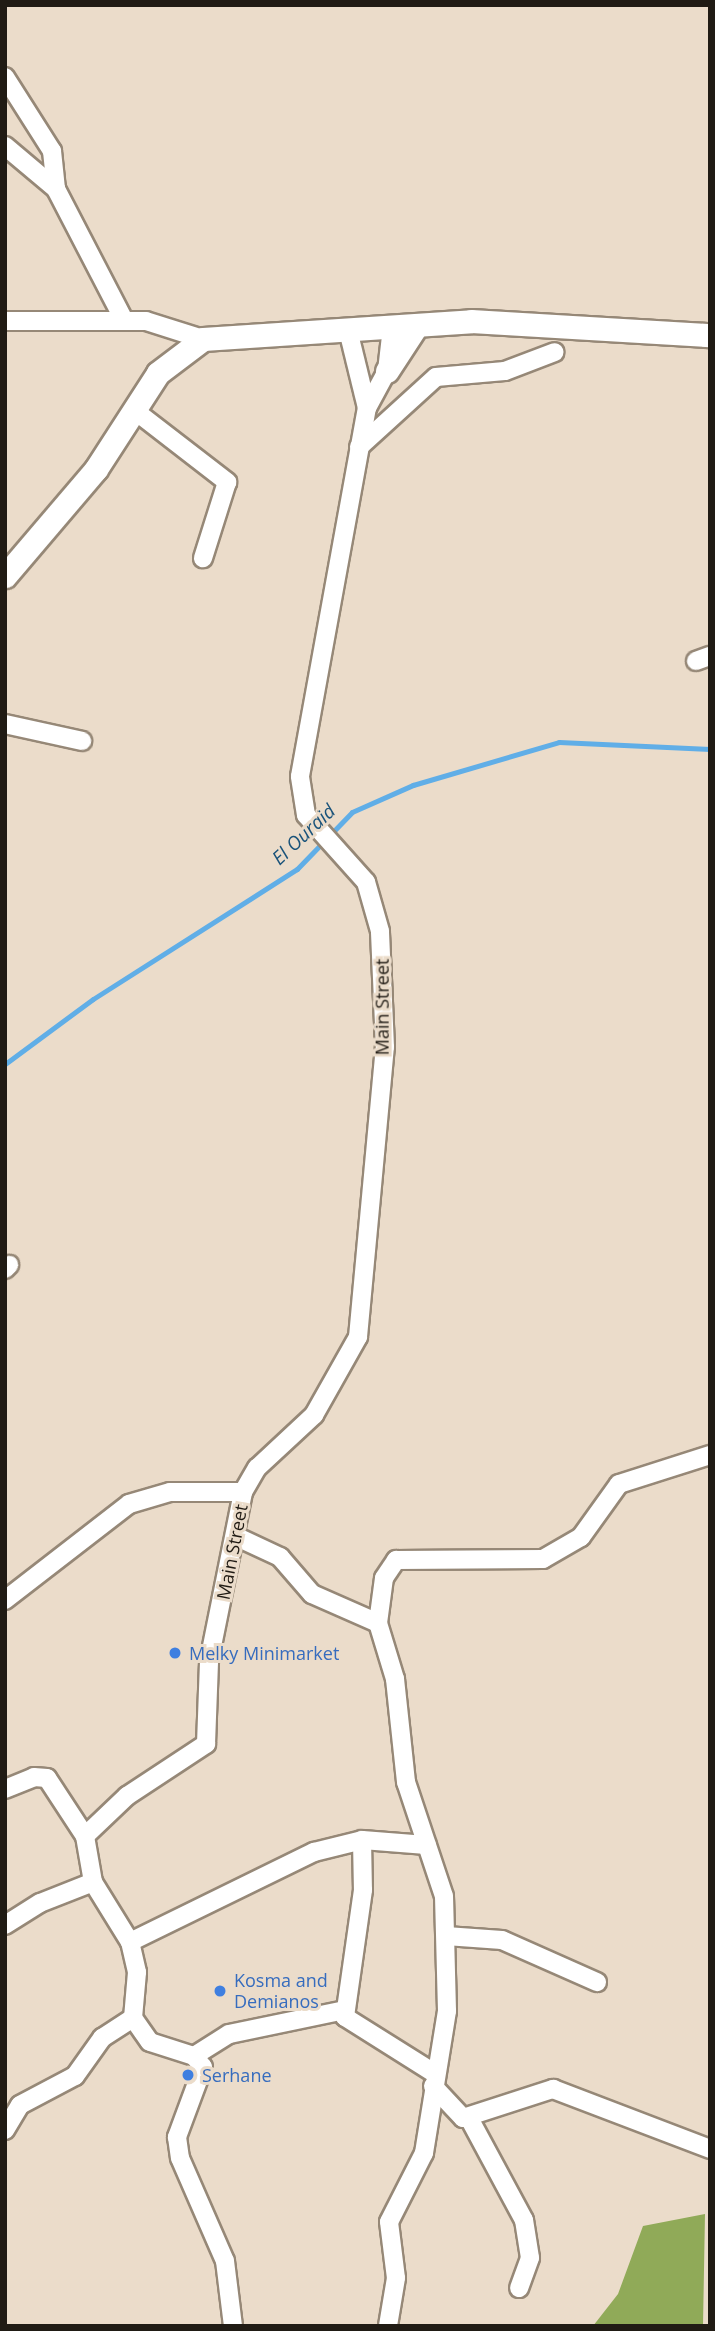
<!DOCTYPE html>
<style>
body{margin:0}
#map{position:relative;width:715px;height:2331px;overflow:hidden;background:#ebdcca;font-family:"Open Sans",sans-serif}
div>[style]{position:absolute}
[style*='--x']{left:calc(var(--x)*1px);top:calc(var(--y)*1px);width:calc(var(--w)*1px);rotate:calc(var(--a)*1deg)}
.forest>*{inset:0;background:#90aa58}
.stream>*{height:5px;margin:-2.5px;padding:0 2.5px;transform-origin:2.5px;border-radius:2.5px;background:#60aee7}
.roads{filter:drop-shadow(2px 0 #968877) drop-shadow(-2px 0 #968877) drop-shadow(0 2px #968877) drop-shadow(0 -2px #968877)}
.minor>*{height:18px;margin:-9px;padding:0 9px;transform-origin:9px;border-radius:9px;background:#fff}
.major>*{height:23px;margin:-11.5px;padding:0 11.5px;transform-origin:11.5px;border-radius:11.5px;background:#fff}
.dots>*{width:19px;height:19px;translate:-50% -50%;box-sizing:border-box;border:4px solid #ebdcca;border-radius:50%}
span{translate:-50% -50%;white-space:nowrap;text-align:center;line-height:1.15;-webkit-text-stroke:6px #ebdcca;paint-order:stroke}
.street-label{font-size:18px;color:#201b14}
.shop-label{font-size:18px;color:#366cbe}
.left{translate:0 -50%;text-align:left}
.water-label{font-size:19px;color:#1a537a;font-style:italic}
.frame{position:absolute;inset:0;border:7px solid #201b14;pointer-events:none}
</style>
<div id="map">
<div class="forest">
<div style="clip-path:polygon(705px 2214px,703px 2326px,593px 2326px,618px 2294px,643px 2226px)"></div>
</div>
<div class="stream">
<div style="--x:5;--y:1064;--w:109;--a:-36.5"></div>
<div style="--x:93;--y:999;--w:242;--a:-32.5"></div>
<div style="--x:297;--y:869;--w:79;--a:-46"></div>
<div style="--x:352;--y:812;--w:67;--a:-23.9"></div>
<div style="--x:413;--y:785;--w:152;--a:-16.4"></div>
<div style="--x:559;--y:742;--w:151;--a:2.7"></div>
</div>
<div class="roads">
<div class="minor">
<div style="--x:5;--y:77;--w:88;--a:57.6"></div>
<div style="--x:52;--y:151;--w:38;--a:84"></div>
<div style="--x:5;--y:146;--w:67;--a:40.1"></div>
<div style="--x:56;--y:189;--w:148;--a:62.6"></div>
<div style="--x:5;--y:321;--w:141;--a:0"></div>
<div style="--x:146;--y:321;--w:60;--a:17.5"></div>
<div style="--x:348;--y:330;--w:80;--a:76.3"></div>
<div style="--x:134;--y:410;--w:118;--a:37.7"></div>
<div style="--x:227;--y:482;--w:80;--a:107.5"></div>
<div style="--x:359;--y:447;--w:104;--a:-42.3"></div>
<div style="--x:436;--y:377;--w:69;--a:-5"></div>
<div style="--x:505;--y:371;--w:53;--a:-20.8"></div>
<div style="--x:696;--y:661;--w:15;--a:-20"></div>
<div style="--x:5;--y:724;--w:79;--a:12.4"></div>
<div style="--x:5;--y:1269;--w:6;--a:-45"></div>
<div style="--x:235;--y:1536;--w:50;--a:25"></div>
<div style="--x:280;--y:1557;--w:49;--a:49.1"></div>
<div style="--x:312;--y:1594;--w:72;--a:23.7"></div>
<div style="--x:378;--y:1623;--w:59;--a:73.1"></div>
<div style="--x:395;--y:1679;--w:104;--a:83.9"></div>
<div style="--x:406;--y:1782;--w:120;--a:71.6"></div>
<div style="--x:444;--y:1896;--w:115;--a:88.5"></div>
<div style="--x:447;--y:2011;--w:144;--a:99.2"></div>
<div style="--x:424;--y:2153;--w:77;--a:116.9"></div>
<div style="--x:389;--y:2222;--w:56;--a:82.9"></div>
<div style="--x:396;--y:2278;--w:49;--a:99.5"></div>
<div style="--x:5;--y:1600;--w:157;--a:-37.7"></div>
<div style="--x:129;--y:1504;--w:43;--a:-16.3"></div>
<div style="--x:170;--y:1492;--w:73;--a:0"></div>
<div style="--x:378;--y:1623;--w:45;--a:-82.4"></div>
<div style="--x:384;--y:1578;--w:22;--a:-56"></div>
<div style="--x:396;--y:1560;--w:147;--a:-0.4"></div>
<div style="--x:543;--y:1559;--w:44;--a:-30.1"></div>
<div style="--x:581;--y:1537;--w:65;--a:-54.4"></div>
<div style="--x:619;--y:1484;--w:96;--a:-17.7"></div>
<div style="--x:5;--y:1789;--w:31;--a:-22"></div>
<div style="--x:34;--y:1777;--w:13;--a:4"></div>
<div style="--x:47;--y:1778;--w:69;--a:56.8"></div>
<div style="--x:362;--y:1840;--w:65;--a:4.4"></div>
<div style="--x:5;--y:1925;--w:41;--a:-32.2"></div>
<div style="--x:40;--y:1903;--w:57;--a:-21.6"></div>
<div style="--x:446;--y:1936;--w:56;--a:4.1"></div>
<div style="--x:502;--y:1940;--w:104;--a:23.9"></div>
<div style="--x:130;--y:1942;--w:205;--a:-26.1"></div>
<div style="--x:314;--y:1852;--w:49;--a:-14"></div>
<div style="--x:362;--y:1840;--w:50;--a:88.9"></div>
<div style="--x:363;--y:1890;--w:128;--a:98.1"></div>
<div style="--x:345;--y:2017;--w:105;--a:32.2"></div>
<div style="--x:133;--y:2018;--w:29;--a:55"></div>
<div style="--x:150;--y:2042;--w:46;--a:17.7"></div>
<div style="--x:194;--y:2056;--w:14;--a:51"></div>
<div style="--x:203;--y:2067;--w:75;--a:110.4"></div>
<div style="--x:177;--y:2137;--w:21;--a:82"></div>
<div style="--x:180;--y:2158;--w:112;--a:66.4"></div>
<div style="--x:225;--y:2261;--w:65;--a:83"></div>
<div style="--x:194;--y:2056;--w:41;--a:-32.2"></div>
<div style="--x:229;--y:2034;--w:118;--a:-11.7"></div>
<div style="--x:433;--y:2086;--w:44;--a:46.8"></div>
<div style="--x:463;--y:2118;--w:95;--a:-17.9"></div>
<div style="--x:553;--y:2089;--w:168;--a:20.9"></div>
<div style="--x:469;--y:2118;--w:116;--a:61.7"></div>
<div style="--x:524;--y:2220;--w:38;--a:81"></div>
<div style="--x:530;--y:2258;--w:32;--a:110"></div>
<div style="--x:5;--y:2130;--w:29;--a:-59"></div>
<div style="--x:20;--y:2105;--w:62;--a:-27.8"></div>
<div style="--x:75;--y:2076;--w:47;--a:-54.6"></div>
<div style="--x:102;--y:2038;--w:37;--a:-33"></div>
<div style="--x:133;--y:2018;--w:46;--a:-85"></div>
<div style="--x:137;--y:1972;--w:31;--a:-103"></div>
<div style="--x:130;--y:1942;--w:70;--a:-121.7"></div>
<div style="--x:93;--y:1882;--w:47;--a:-99.9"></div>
<div style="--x:85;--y:1836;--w:58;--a:-43.6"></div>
<div style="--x:127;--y:1796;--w:95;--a:-33.4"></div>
<div style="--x:206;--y:1744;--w:83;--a:-87.9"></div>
<div style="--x:209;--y:1661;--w:172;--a:-78.6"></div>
<div style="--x:243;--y:1492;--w:28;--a:-60"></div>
<div style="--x:257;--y:1468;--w:78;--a:-42.9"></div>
<div style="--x:314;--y:1415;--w:90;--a:-60.6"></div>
<div style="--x:358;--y:1337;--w:291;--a:-84.7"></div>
<div style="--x:385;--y:1047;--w:116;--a:-92.5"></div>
<div style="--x:380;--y:931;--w:51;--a:-105.9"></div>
<div style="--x:366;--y:882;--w:90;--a:-131.8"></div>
<div style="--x:306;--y:815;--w:39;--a:-99"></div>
<div style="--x:300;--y:776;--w:374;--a:-79.7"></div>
<div style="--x:367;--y:408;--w:42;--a:-61.6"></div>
<div style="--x:387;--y:371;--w:44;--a:-83.5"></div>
</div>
<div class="major">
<div style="--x:387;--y:371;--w:55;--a:-56.9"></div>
<div style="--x:5;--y:576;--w:140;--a:-49.6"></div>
<div style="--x:96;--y:469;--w:114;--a:-57.1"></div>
<div style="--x:158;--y:373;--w:56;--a:-37.1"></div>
<div style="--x:203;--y:339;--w:269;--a:-3.8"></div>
<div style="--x:471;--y:321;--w:239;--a:3.4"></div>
</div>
</div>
<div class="dots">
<div style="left:175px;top:1653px;background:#3f7fe0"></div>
<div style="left:220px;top:1991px;background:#3f7fe0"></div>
<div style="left:188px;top:2075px;background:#3f7fe0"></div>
</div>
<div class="street-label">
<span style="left:382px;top:1007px;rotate:-90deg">Main Street</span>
<span style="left:232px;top:1552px;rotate:-79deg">Main Street</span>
</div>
<div class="shop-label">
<span class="left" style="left:189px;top:1653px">Melky Minimarket</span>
<span class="left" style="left:234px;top:1991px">Kosma and<br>Demianos</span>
<span class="left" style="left:202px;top:2075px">Serhane</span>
</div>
<div class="water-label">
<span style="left:304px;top:835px;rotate:-43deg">El Ouraid</span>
</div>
<div class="frame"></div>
</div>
